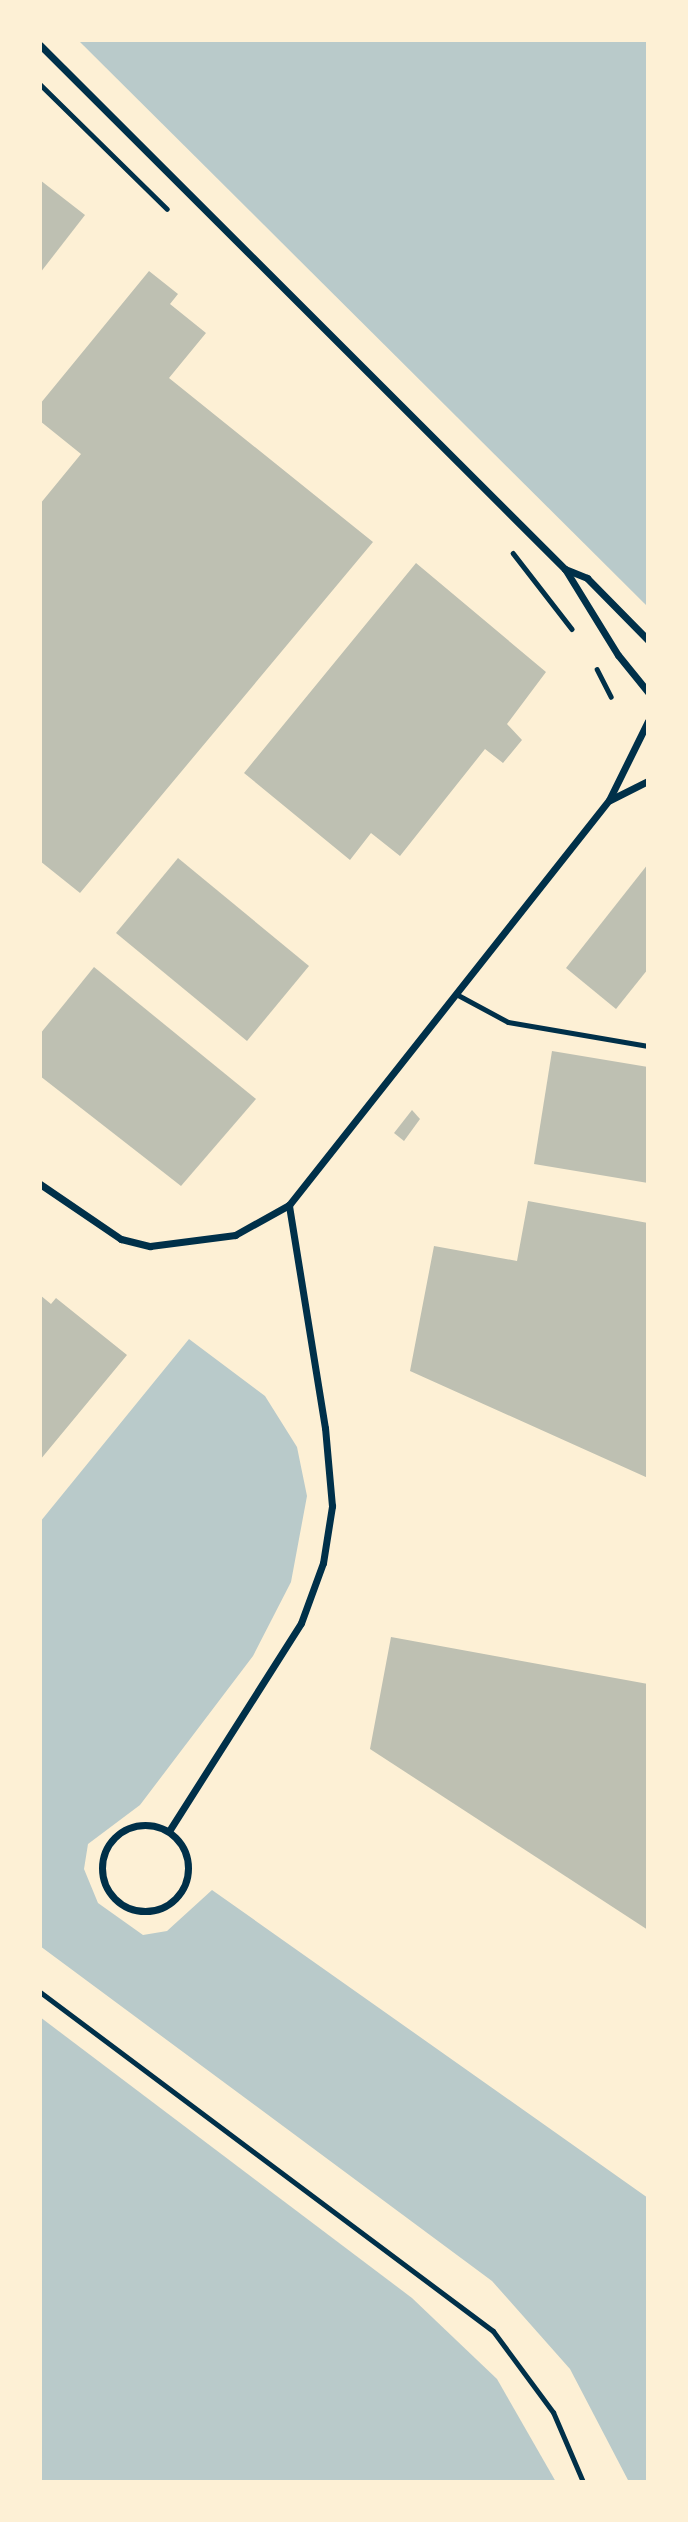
<!DOCTYPE html>
<style>
body{margin:0}
#map{position:relative;width:688px;height:2522px;overflow:hidden;background:#fdf0d5;font-family:"Source Sans 3",sans-serif}
div>[style]{position:absolute}
[style*='--x']{left:calc(var(--x)*1px);top:calc(var(--y)*1px);width:calc(var(--w)*1px);rotate:calc(var(--a)*1deg)}
.green>*{inset:0;background:#b9caca}
.building>*{inset:0;background:#bec0b2}
.path>*{height:4.5px;margin:-2.25px;padding:0 2.25px;transform-origin:2.25px;border-radius:2.25px;background:#003049}
.service>*{height:5px;margin:-2.5px;padding:0 2.5px;transform-origin:2.5px;border-radius:2.5px;background:#003049}
.minor>*{height:7px;margin:-3.5px;padding:0 3.5px;transform-origin:3.5px;border-radius:3.5px;background:#003049}
.minor>.ring{margin:-3.5px;padding:0;box-sizing:content-box;background:none;border:7px solid #003049;border-radius:50%}
span{translate:-50% -50%;white-space:nowrap;text-align:center;line-height:1.15;-webkit-text-stroke:5px #fdf0d5;paint-order:stroke}
.frame{position:absolute;inset:0;border:42px solid #fdf0d5;pointer-events:none}
</style>
<div id="map">
<div class="green">
<div style="clip-path:polygon(78px 40px,648px 40px,648px 607px)"></div>
<div style="clip-path:polygon(189px 1339px,265px 1396px,297px 1447px,307px 1496px,291px 1582px,253px 1656px,140px 1805px,88px 1844px,84px 1869px,98px 1903px,143px 1935px,167px 1931px,212px 1890px,648px 2198px,648px 2482px,629px 2482px,570px 2369px,492px 2281px,40px 1946px,40px 1522px)"></div>
<div style="clip-path:polygon(40px 2017px,412px 2298px,497px 2379px,556px 2482px,40px 2482px)"></div>
</div>
<div class="building">
<div style="clip-path:polygon(40px 180px,85px 215px,40px 273px)"></div>
<div style="clip-path:polygon(149px 271px,178px 294px,170px 304px,206px 333px,169px 378px,373px 542px,80px 893px,40px 861px,40px 504px,81px 454px,40px 421px,40px 404px)"></div>
<div style="clip-path:polygon(416px 563px,546px 672px,507px 724px,522px 740px,503px 763px,485px 749px,400px 856px,371px 833px,350px 860px,244px 773px)"></div>
<div style="clip-path:polygon(178px 858px,309px 966px,247px 1041px,116px 933px)"></div>
<div style="clip-path:polygon(648px 864px,648px 969px,616px 1009px,566px 968px)"></div>
<div style="clip-path:polygon(94px 967px,256px 1099px,181px 1186px,40px 1076px,40px 1034px)"></div>
<div style="clip-path:polygon(552px 1051px,648px 1067px,648px 1183px,534px 1164px)"></div>
<div style="clip-path:polygon(412px 1110px,420px 1119px,404px 1141px,394px 1133px)"></div>
<div style="clip-path:polygon(528px 1201px,648px 1223px,648px 1478px,410px 1371px,434px 1246px,517px 1261px)"></div>
<div style="clip-path:polygon(40px 1295px,51px 1304px,56px 1298px,127px 1355px,40px 1460px)"></div>
<div style="clip-path:polygon(391px 1637px,648px 1684px,648px 1930px,370px 1749px)"></div>
</div>
<div class="path">
<div style="--x:40;--y:84;--w:178;--a:44.5"></div>
<div style="--x:513;--y:553;--w:96;--a:52.2"></div>
<div style="--x:597;--y:669;--w:31;--a:63"></div>
</div>
<div class="service">
<div style="--x:456;--y:994;--w:59;--a:28.3"></div>
<div style="--x:508;--y:1022;--w:142;--a:9.7"></div>
<div style="--x:40;--y:1992;--w:566;--a:36.81"></div>
<div style="--x:493;--y:2331;--w:101;--a:53.5"></div>
<div style="--x:553;--y:2412;--w:76;--a:66.8"></div>
</div>
<div class="minor">
<div style="--x:40;--y:45;--w:742;--a:44.95"></div>
<div style="--x:565;--y:569;--w:101;--a:58.4"></div>
<div style="--x:618;--y:655;--w:48;--a:51"></div>
<div style="--x:565;--y:569;--w:24;--a:22"></div>
<div style="--x:587;--y:578;--w:87;--a:45.5"></div>
<div style="--x:610;--y:800;--w:42;--a:-26.6"></div>
<div style="--x:40;--y:1184;--w:98;--a:34.2"></div>
<div style="--x:121;--y:1239;--w:30;--a:14"></div>
<div style="--x:150;--y:1246;--w:86;--a:-7.4"></div>
<div style="--x:235;--y:1235;--w:62;--a:-29.1"></div>
<div class="ring" style="left:102px;top:1825px;width:79px;height:79px"></div>
<div style="--x:169;--y:1831;--w:246;--a:-57.6"></div>
<div style="--x:301;--y:1623;--w:64;--a:-69.9"></div>
<div style="--x:323;--y:1563;--w:58;--a:-81"></div>
<div style="--x:332;--y:1506;--w:78;--a:-95.1"></div>
<div style="--x:325;--y:1428;--w:226;--a:-99.2"></div>
<div style="--x:289;--y:1205;--w:516;--a:-51.69"></div>
<div style="--x:609;--y:800;--w:88;--a:-63.7"></div>
</div>
<div class="frame"></div>
</div>
